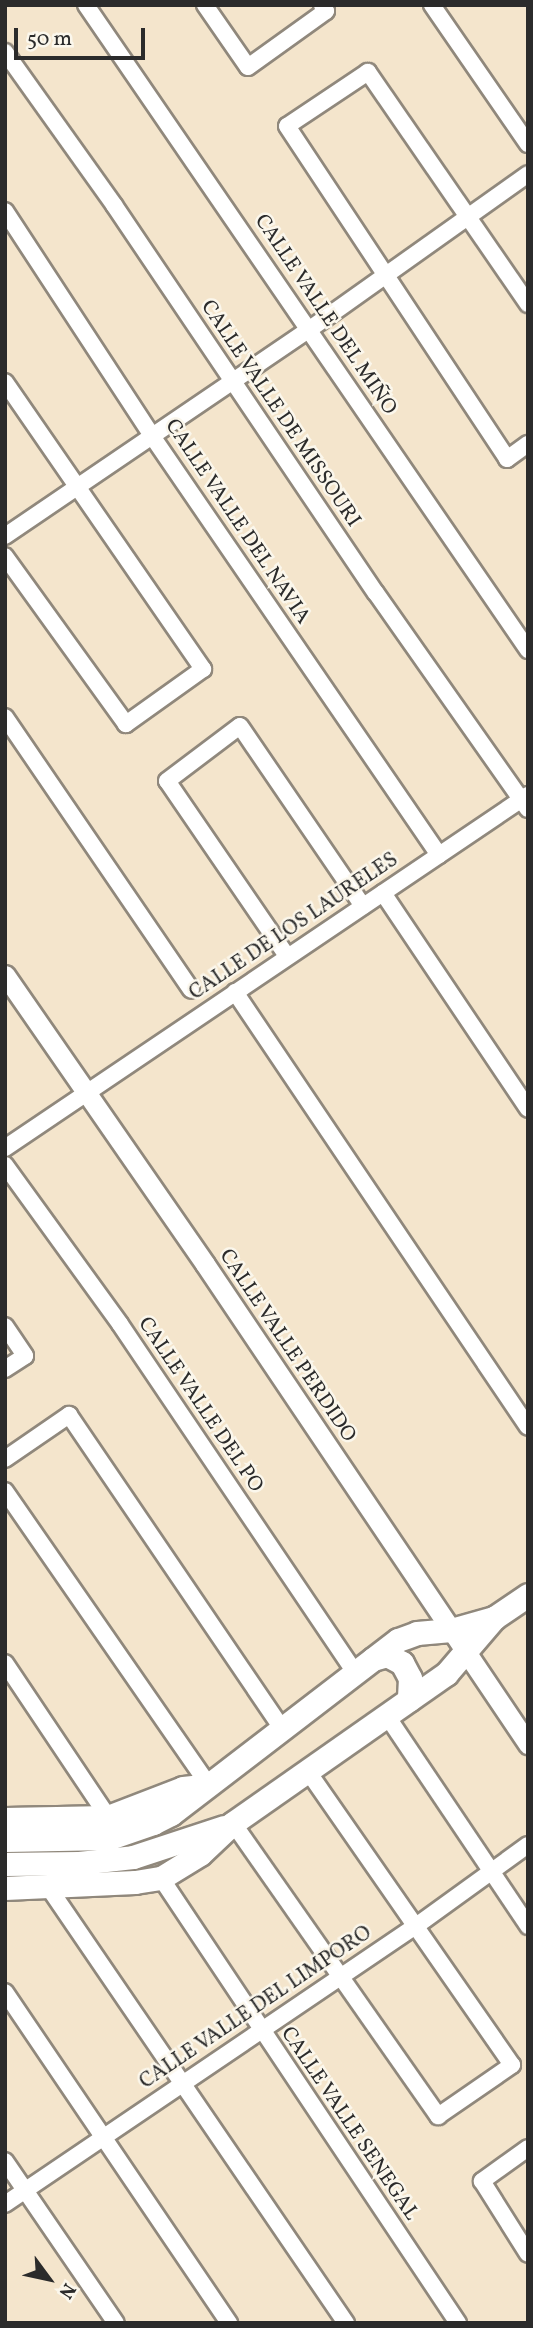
<!DOCTYPE html>
<meta charset="utf-8">
<style>
body{margin:0}
#map{position:relative;width:533px;height:2328px;overflow:hidden;background:#f4e5cc;font-family:Vollkorn,serif}
div>[style]{position:absolute}
[style*='--x']{left:calc(var(--x)*1px);top:calc(var(--y)*1px);width:calc(var(--w)*1px);rotate:calc(var(--a)*1deg)}
.roads{filter:drop-shadow(2px 0 #90887c) drop-shadow(-2px 0 #90887c) drop-shadow(0 2px #90887c) drop-shadow(0 -2px #90887c)}
.minor>*{height:16px;margin:-8px;padding:0 8px;transform-origin:8px;border-radius:8px;background:#fff}
.tertiary>*{height:19px;margin:-9.5px;padding:0 9.5px;transform-origin:9.5px;border-radius:9.5px;background:#fff}
.secondary>*{height:23px;margin:-11.5px;padding:0 11.5px;transform-origin:11.5px;border-radius:11.5px;background:#fff}
span{translate:-50% -50%;white-space:nowrap;text-align:center;line-height:1.15;-webkit-text-stroke:5px #fbf7ec;paint-order:stroke}
.street-label{font-size:21px;color:#2b2b2b}
.frame{position:absolute;inset:0;border:7px solid #2b2b2b;pointer-events:none}
.north{position:absolute;left:14px;top:2244px;width:70px;height:70px;-webkit-text-stroke:5px #fbf7ec;paint-order:stroke;rotate:123deg;font-size:19px;font-weight:700;line-height:28px;text-align:center;color:#2b2b2b}
.north::after{content:'';display:block;margin:auto;width:24px;height:32px;background:#2b2b2b;clip-path:polygon(50% 0,100% 100%,50% 72%,0 100%)}
.scale{position:absolute;left:14px;top:28px;width:131px;height:32px;box-sizing:border-box;border:4px solid #2b2b2b;border-top:0;padding-left:9px;font-size:21px;line-height:24px;white-space:nowrap;color:#2b2b2b;-webkit-text-stroke:5px #fbf7ec;paint-order:stroke}
</style>
<div id="map">
<div class="roads">
<div class="minor">
<div style="--x:86;--y:5;--w:782;--a:55.58"></div>
<div style="--x:205;--y:5;--w:75;--a:55.3"></div>
<div style="--x:248;--y:67;--w:96;--a:-35.7"></div>
<div style="--x:326;--y:11;--w:7;--a:-124"></div>
<div style="--x:432;--y:5;--w:169;--a:55.4"></div>
<div style="--x:5;--y:52;--w:188;--a:54.5"></div>
<div style="--x:114;--y:205;--w:468;--a:56"></div>
<div style="--x:376;--y:593;--w:264;--a:54.9"></div>
<div style="--x:5;--y:211;--w:269;--a:56.8"></div>
<div style="--x:152;--y:436;--w:508;--a:55.59"></div>
<div style="--x:528;--y:304;--w:282;--a:-124.6"></div>
<div style="--x:368;--y:72;--w:97;--a:146.3"></div>
<div style="--x:287;--y:126;--w:399;--a:56.5"></div>
<div style="--x:507;--y:459;--w:26;--a:-36"></div>
<div style="--x:5;--y:382;--w:349;--a:55.4"></div>
<div style="--x:203;--y:669;--w:95;--a:144.5"></div>
<div style="--x:126;--y:724;--w:207;--a:-125.8"></div>
<div style="--x:5;--y:536;--w:369;--a:-34.2"></div>
<div style="--x:310;--y:329;--w:267;--a:-35.4"></div>
<div style="--x:5;--y:717;--w:330;--a:55.7"></div>
<div style="--x:383;--y:893;--w:260;--a:56.1"></div>
<div style="--x:287;--y:956;--w:212;--a:-124.4"></div>
<div style="--x:167;--y:781;--w:91;--a:-37"></div>
<div style="--x:240;--y:726;--w:218;--a:55.7"></div>
<div style="--x:235;--y:992;--w:524;--a:56.04"></div>
<div style="--x:5;--y:1148;--w:631;--a:-34.02"></div>
<div style="--x:5;--y:1165;--w:196;--a:54.1"></div>
<div style="--x:120;--y:1324;--w:420;--a:56"></div>
<div style="--x:5;--y:1326;--w:36;--a:56"></div>
<div style="--x:25;--y:1356;--w:24;--a:147"></div>
<div style="--x:5;--y:1459;--w:78;--a:-34.5"></div>
<div style="--x:69;--y:1415;--w:379;--a:55.8"></div>
<div style="--x:5;--y:1491;--w:359;--a:55.3"></div>
<div style="--x:5;--y:1663;--w:185;--a:56.2"></div>
<div style="--x:387;--y:1716;--w:253;--a:56.1"></div>
<div style="--x:233;--y:1823;--w:358;--a:55"></div>
<div style="--x:438;--y:2116;--w:90;--a:-34.6"></div>
<div style="--x:512;--y:2065;--w:358;--a:-124.8"></div>
<div style="--x:161;--y:1878;--w:535;--a:56.28"></div>
<div style="--x:49;--y:1888;--w:527;--a:55.68"></div>
<div style="--x:5;--y:1992;--w:400;--a:55.9"></div>
<div style="--x:528;--y:2148;--w:57;--a:144.3"></div>
<div style="--x:482;--y:2181;--w:86;--a:57.8"></div>
<div style="--x:5;--y:2161;--w:196;--a:55.6"></div>
<div style="--x:5;--y:2204;--w:496;--a:-34.1"></div>
<div style="--x:416;--y:1926;--w:138;--a:-35.9"></div>
</div>
<div class="tertiary">
<div style="--x:5;--y:975;--w:351;--a:55.3"></div>
<div style="--x:205;--y:1264;--w:579;--a:56.06"></div>
</div>
<div class="secondary">
<div style="--x:373;--y:1659;--w:15;--a:-16"></div>
<div style="--x:387;--y:1655;--w:17;--a:28"></div>
<div style="--x:402;--y:1663;--w:17;--a:62"></div>
<div style="--x:410;--y:1678;--w:22;--a:93"></div>
<div style="--x:5;--y:1819;--w:103;--a:-1.1"></div>
<div style="--x:108;--y:1817;--w:80;--a:-21.1"></div>
<div style="--x:183;--y:1788;--w:19;--a:-6"></div>
<div style="--x:5;--y:1840;--w:105;--a:-1.1"></div>
<div style="--x:110;--y:1838;--w:46;--a:-19.2"></div>
<div style="--x:153;--y:1823;--w:20;--a:-27"></div>
<div style="--x:171;--y:1814;--w:286;--a:-37.5"></div>
<div style="--x:398;--y:1640;--w:20;--a:-20"></div>
<div style="--x:417;--y:1633;--w:34;--a:-5"></div>
<div style="--x:451;--y:1630;--w:45;--a:-15.6"></div>
<div style="--x:5;--y:1864;--w:74;--a:-0.8"></div>
<div style="--x:79;--y:1863;--w:54;--a:-6.3"></div>
<div style="--x:133;--y:1857;--w:96;--a:-18.2"></div>
<div style="--x:5;--y:1888;--w:130;--a:-2.6"></div>
<div style="--x:135;--y:1882;--w:26;--a:-9"></div>
<div style="--x:161;--y:1878;--w:46;--a:-31.6"></div>
<div style="--x:200;--y:1854;--w:45;--a:-43.2"></div>
<div style="--x:233;--y:1823;--w:260;--a:-35"></div>
<div style="--x:446;--y:1674;--w:74;--a:-49.4"></div>
<div style="--x:494;--y:1618;--w:41;--a:-34.1"></div>
</div>
</div>
<div class="street-label">
<span style="left:325px;top:315px;rotate:56deg">CALLE VALLE DEL MIÑO</span>
<span style="left:280px;top:414px;rotate:56deg">CALLE VALLE DE MISSOURI</span>
<span style="left:237px;top:522px;rotate:56deg">CALLE VALLE DEL NAVIA</span>
<span style="left:294px;top:927px;rotate:-34deg">CALLE DE LOS LAURELES</span>
<span style="left:287px;top:1346px;rotate:56deg">CALLE VALLE PERDIDO</span>
<span style="left:200px;top:1405px;rotate:56deg">CALLE VALLE DEL PO</span>
<span style="left:256px;top:2008px;rotate:-34deg">CALLE VALLE DEL LIMPORO</span>
<span style="left:349px;top:2124px;rotate:56deg">CALLE VALLE SENEGAL</span>
</div>
<div class="frame"></div>
<div class="north">N</div>
<div class="scale">50 m</div>
</div>
